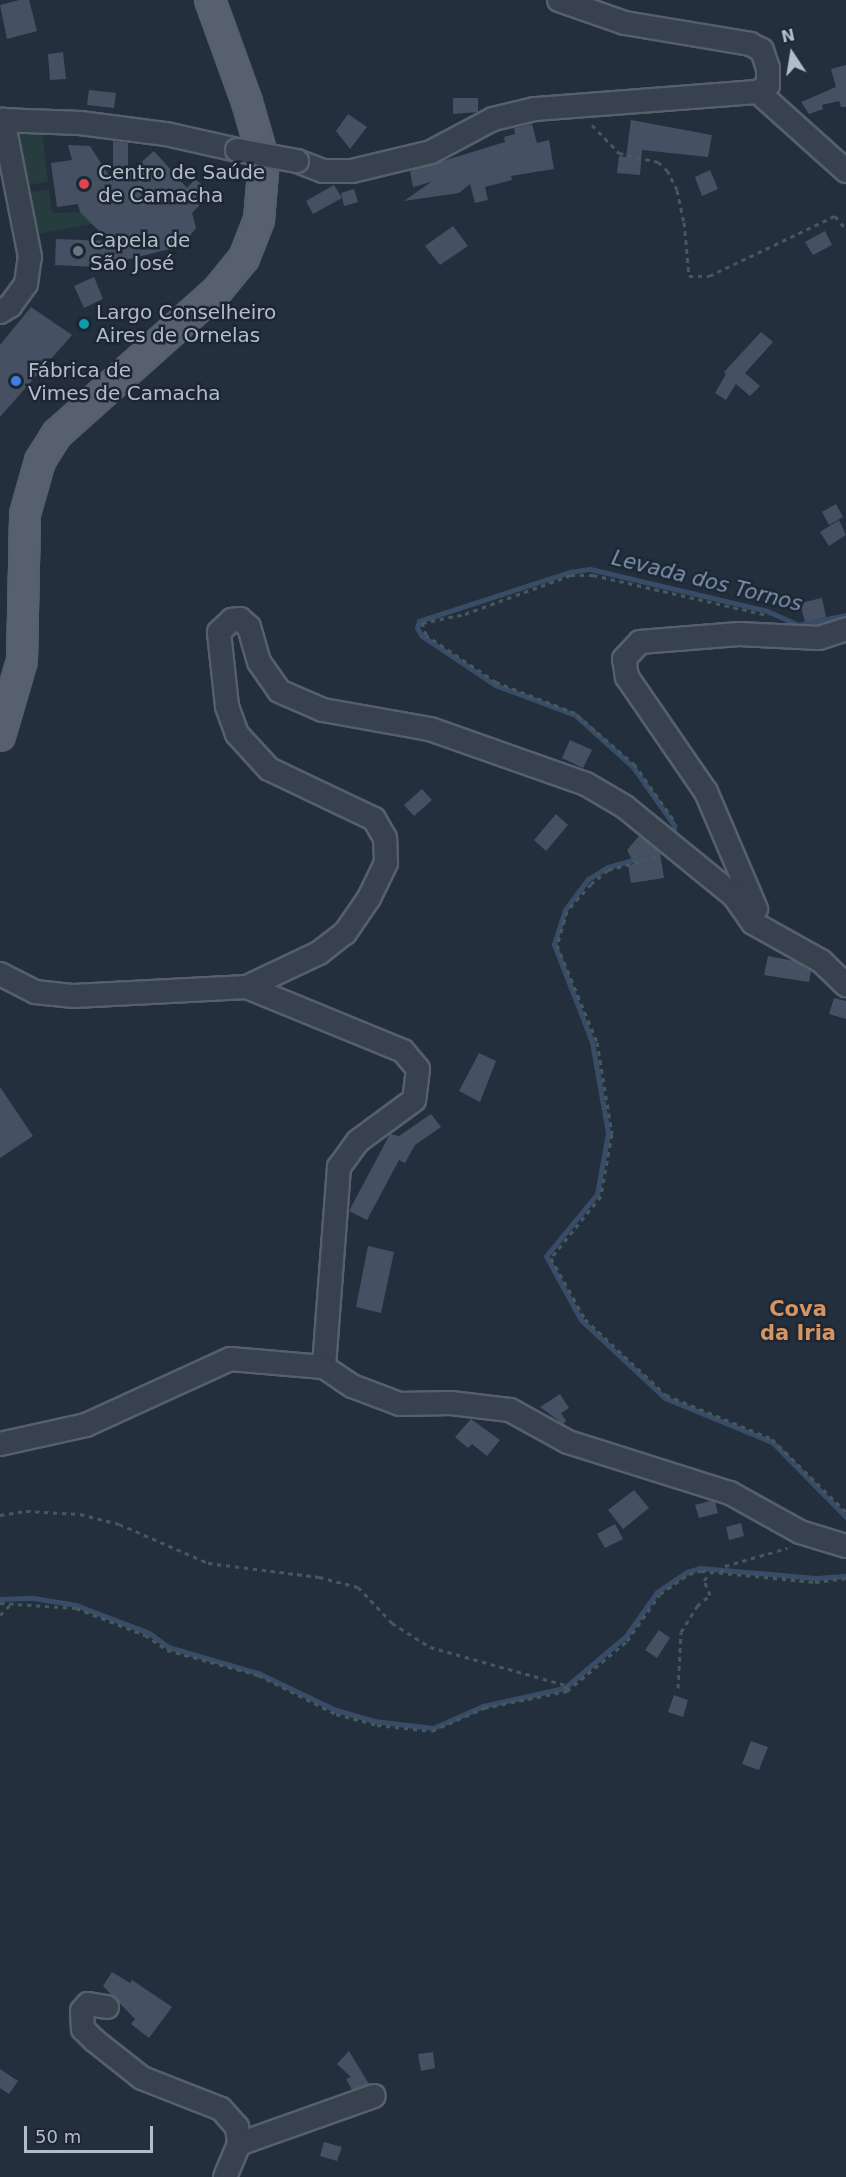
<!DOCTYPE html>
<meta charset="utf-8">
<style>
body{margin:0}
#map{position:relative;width:846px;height:2177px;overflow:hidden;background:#242f3e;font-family:"DejaVu Sans",sans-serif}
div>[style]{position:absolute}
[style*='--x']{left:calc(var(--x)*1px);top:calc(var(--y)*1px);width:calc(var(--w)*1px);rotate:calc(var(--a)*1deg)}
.green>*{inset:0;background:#263c3f}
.stream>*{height:5px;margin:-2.5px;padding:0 2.5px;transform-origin:2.5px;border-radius:2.5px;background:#394c67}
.building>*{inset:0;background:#455162}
.path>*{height:3px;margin-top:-1.5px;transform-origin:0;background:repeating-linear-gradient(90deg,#44595c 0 4.5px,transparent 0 9px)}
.roads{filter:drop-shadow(2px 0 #565f6c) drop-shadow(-2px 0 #565f6c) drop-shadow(0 2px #565f6c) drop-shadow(0 -2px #565f6c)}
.minor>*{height:22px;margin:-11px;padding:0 11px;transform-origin:11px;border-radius:11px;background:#38414e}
.major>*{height:28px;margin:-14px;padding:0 14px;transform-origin:14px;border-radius:14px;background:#56606e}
.bridges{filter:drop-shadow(2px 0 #565f6c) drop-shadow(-2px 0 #565f6c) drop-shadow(0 2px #565f6c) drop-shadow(0 -2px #565f6c)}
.minor-bridge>*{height:22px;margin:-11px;padding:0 11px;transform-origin:11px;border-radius:11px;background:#38414e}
.dots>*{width:16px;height:16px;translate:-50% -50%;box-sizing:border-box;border:3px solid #1d2633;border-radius:50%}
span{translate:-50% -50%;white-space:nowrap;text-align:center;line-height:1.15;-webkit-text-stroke:5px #1d2633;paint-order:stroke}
.poi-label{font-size:20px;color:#b4bcc9}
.left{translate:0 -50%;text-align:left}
.water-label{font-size:21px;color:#7c92b1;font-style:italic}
.neighbourhood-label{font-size:21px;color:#d59563;font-weight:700}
.north{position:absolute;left:762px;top:24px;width:60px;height:60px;-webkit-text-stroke:4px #1d2633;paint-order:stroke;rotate:348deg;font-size:16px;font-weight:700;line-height:24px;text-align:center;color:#b4bcc9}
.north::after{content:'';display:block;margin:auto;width:21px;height:27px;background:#b4bcc9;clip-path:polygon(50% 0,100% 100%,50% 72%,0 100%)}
.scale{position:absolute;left:24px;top:2126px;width:129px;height:27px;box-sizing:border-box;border:3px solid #b4bcc9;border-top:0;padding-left:8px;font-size:18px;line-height:21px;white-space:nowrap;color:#b4bcc9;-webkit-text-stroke:4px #1d2633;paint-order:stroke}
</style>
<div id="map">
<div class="green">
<div style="clip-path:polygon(18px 127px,42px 128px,48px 182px,26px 185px)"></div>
<div style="clip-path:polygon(49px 190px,52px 213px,80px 212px,85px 217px,105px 212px,107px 221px,32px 235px,27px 192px)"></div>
</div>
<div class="stream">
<div style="--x:673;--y:840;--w:15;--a:-86"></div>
<div style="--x:674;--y:825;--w:71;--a:-125.3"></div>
<div style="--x:633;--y:767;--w:78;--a:-138.1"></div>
<div style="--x:575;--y:715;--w:85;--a:-159.4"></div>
<div style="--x:495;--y:685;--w:88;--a:-146.1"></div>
<div style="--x:422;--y:636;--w:9;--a:-122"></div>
<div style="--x:417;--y:628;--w:7;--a:-74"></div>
<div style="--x:419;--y:621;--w:159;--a:-18"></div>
<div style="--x:570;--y:572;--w:20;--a:-9"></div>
<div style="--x:590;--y:569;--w:182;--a:13.3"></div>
<div style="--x:767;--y:611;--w:34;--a:24"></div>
<div style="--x:798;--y:625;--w:49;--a:-11.8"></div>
<div style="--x:636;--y:859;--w:29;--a:164"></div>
<div style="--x:608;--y:867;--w:23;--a:149"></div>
<div style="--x:588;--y:879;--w:39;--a:127"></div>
<div style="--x:565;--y:910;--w:36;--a:108"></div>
<div style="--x:554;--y:944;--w:105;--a:68.8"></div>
<div style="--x:592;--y:1042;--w:92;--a:80"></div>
<div style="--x:608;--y:1133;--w:62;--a:100.2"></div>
<div style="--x:597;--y:1194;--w:80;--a:129.4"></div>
<div style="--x:546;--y:1256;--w:73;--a:61.3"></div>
<div style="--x:581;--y:1320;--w:115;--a:42.9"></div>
<div style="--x:665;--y:1398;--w:116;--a:22.4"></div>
<div style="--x:772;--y:1442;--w:105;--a:45.4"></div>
<div style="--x:0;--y:1599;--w:33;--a:-2"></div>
<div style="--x:33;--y:1598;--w:44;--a:9.2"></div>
<div style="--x:76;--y:1605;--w:78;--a:21"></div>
<div style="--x:149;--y:1633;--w:24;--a:36"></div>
<div style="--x:168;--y:1647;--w:94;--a:16.1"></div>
<div style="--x:258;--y:1673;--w:86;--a:25.4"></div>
<div style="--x:336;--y:1710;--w:40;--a:16"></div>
<div style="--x:374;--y:1721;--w:59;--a:6.8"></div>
<div style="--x:433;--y:1728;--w:55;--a:-23.7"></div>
<div style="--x:483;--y:1706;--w:83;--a:-12.5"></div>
<div style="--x:568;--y:1685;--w:76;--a:-40.2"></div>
<div style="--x:626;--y:1636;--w:54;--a:-54.8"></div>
<div style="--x:657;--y:1592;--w:36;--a:-34"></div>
<div style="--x:687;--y:1572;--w:14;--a:-17"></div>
<div style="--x:700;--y:1568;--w:116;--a:4.9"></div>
<div style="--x:816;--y:1578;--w:30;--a:-4"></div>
</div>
<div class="building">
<div style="clip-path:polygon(19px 0,29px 0,37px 31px,7px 39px,0 5px)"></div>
<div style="clip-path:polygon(63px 52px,66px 79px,50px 80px,48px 54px)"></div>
<div style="clip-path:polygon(846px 65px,846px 107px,841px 107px,839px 101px,822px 105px,823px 109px,809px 114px,801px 102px,836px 87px,831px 69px)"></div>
<div style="clip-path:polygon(89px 90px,116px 93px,114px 108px,87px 105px)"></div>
<div style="clip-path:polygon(453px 98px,478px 98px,478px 112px,453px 114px)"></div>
<div style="clip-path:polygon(348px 114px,367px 127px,350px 149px,336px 131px)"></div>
<div style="clip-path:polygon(631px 120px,712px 135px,708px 157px,642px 150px,640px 175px,617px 173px,619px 156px,626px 157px)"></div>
<div style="clip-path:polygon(532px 124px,537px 143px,549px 140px,554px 169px,511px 176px,512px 180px,485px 187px,488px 200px,475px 203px,470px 184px,459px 193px,404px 201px,431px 182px,413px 187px,410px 171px,505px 142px,504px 137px,515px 134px,514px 128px)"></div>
<div style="clip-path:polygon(113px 141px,128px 143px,128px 174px,154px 151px,187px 188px,195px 179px,211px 193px,192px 213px,196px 228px,185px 242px,169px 245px,170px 249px,97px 267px,55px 265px,56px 239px,109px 241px,80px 212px,78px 204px,57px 207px,51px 163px,72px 160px,68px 145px,90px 146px,113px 182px)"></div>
<div style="clip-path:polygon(710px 170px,718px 189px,702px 196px,695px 177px)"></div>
<div style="clip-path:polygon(334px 185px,342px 198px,313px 214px,306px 201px)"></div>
<div style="clip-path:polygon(354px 189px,358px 202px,344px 206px,341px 193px)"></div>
<div style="clip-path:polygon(453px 226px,468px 246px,440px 265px,425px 246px)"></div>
<div style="clip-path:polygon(825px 231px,832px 245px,813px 255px,805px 242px)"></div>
<div style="clip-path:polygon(94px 277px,103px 299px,84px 308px,74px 286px)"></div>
<div style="clip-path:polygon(31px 307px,72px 335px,0 417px,0 345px)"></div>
<div style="clip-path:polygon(761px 332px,773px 342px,745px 373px,760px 386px,750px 396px,736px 384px,726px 400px,715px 393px,726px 374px,724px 372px)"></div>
<div style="clip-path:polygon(836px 504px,843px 517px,829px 525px,822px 512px)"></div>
<div style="clip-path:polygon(839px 520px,846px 535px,829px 546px,820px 532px)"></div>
<div style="clip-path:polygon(822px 598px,826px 617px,805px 622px,800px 603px)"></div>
<div style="clip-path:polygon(570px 740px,592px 750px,583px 768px,562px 758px)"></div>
<div style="clip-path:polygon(422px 789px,432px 800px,414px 816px,404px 805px)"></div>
<div style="clip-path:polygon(556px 814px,568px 825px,546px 851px,534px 840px)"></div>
<div style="clip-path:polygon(639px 836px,660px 853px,664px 878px,631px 883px,628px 865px,634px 864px,627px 850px)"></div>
<div style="clip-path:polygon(768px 956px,794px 961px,811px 971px,809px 982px,764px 975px)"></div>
<div style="clip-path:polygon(834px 998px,846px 1001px,846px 1019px,829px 1014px)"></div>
<div style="clip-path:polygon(479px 1053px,496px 1061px,480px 1102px,459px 1091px)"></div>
<div style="clip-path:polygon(0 1087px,33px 1136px,0 1158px)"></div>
<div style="clip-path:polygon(431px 1114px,441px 1127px,415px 1145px,405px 1163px,399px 1160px,367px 1220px,349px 1211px,390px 1134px,399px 1136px)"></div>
<div style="clip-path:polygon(368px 1246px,394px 1252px,381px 1313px,356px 1307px)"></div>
<div style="clip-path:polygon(560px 1394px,569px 1408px,561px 1413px,566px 1421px,563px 1424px,540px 1407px)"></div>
<div style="clip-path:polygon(471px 1419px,500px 1440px,487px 1456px,472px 1444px,468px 1448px,455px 1437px)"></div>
<div style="clip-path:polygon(634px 1490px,649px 1508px,623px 1529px,608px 1510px)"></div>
<div style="clip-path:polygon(710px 1501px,715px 1502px,718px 1513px,699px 1518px,695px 1505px)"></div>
<div style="clip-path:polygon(741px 1523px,744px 1536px,729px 1540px,726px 1527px)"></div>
<div style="clip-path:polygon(615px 1524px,623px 1539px,605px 1548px,597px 1534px)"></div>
<div style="clip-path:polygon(659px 1630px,670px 1638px,657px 1658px,645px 1650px)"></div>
<div style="clip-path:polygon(674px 1695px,688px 1700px,683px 1717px,668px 1712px)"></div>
<div style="clip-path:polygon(751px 1741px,768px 1747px,759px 1770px,742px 1764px)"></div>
<div style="clip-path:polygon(112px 1972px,130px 1983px,132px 1980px,172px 2007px,149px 2038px,131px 2024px,135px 2019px,103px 1986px)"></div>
<div style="clip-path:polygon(349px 2051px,369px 2084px,352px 2090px,346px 2079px,351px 2077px,337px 2064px)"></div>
<div style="clip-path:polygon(433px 2052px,435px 2068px,421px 2071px,418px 2054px)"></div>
<div style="clip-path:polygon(0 2069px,18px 2081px,9px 2094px,0 2088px)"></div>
<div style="clip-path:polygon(324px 2142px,342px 2147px,337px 2161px,320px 2156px)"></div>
</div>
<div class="path">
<div style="--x:592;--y:125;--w:39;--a:46"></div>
<div style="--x:619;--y:153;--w:40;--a:13"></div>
<div style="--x:658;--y:162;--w:12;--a:42"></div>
<div style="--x:667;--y:170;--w:22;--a:63"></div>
<div style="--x:677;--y:190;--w:33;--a:78"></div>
<div style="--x:684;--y:222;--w:54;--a:84.7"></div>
<div style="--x:689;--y:276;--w:20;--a:0"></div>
<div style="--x:709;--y:276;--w:140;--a:-25.5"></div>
<div style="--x:835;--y:216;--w:17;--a:50"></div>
<div style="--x:673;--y:819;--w:66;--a:-125.1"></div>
<div style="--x:635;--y:765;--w:79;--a:-139.1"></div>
<div style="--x:575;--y:713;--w:85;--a:-158.6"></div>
<div style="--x:496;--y:682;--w:84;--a:-146.1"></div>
<div style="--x:426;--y:635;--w:13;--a:-108"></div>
<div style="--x:422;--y:623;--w:44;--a:-11.8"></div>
<div style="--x:465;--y:614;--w:113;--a:-20.2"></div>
<div style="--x:571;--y:575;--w:22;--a:0"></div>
<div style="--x:593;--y:575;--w:180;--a:12.9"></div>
<div style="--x:656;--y:857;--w:50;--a:164.8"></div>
<div style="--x:608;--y:870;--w:22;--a:141"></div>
<div style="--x:591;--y:884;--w:36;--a:132"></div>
<div style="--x:567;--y:911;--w:35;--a:106"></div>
<div style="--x:557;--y:945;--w:105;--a:67.6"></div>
<div style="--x:597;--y:1042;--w:93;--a:80.7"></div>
<div style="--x:612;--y:1134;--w:63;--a:100.1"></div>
<div style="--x:601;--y:1196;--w:80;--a:128.9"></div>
<div style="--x:551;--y:1258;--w:70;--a:60.9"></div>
<div style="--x:585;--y:1319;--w:111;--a:43.2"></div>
<div style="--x:666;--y:1395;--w:115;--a:22.5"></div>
<div style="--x:772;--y:1439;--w:104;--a:44.6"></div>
<div style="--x:0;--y:1515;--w:26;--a:-9"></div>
<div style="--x:26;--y:1511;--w:54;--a:3.2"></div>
<div style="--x:80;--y:1514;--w:40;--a:14.4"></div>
<div style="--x:119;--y:1524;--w:97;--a:23.7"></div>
<div style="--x:208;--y:1563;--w:112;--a:7.2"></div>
<div style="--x:319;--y:1577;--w:40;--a:14.4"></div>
<div style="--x:358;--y:1587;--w:50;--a:46.6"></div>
<div style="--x:392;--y:1623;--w:45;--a:32.3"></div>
<div style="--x:430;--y:1647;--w:140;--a:15.7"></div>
<div style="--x:565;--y:1685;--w:5;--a:68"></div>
<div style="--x:720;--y:1573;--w:9;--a:-54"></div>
<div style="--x:725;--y:1566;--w:65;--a:-16.2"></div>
<div style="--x:0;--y:1603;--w:76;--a:3.8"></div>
<div style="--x:76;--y:1608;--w:74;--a:21.4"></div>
<div style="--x:145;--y:1635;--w:27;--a:34"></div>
<div style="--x:167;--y:1650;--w:94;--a:15.4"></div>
<div style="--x:258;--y:1675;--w:87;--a:26.6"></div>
<div style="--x:336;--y:1714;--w:42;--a:15"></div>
<div style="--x:377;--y:1725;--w:55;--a:6.2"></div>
<div style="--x:432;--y:1731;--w:57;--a:-23.9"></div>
<div style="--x:484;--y:1708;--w:85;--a:-11.6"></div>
<div style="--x:567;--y:1691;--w:78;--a:-39.8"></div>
<div style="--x:627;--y:1641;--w:57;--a:-54.9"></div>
<div style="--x:660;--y:1594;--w:35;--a:-35"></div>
<div style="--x:689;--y:1574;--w:12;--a:-14"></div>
<div style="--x:701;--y:1571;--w:115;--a:5.5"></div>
<div style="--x:815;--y:1582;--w:31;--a:-7"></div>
<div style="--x:0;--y:1615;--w:16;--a:-45"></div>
<div style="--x:678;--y:1688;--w:56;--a:-86.9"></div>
<div style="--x:681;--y:1632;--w:31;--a:-58"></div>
<div style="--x:697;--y:1606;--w:17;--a:-40"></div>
<div style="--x:710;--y:1595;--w:16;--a:-112"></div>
<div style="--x:704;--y:1580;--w:10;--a:-45"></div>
</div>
<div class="roads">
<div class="minor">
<div style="--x:559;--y:0;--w:70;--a:19.2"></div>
<div style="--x:625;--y:23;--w:127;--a:9.5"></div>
<div style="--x:750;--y:44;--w:13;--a:27"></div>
<div style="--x:762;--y:50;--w:19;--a:72"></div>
<div style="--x:768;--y:68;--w:17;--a:90"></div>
<div style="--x:768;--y:85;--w:12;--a:145"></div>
<div style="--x:0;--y:120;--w:80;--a:2.1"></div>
<div style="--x:80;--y:123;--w:87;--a:7.3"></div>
<div style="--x:166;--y:134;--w:73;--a:12.7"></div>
<div style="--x:297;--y:161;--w:28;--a:21"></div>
<div style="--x:323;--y:171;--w:29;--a:0"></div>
<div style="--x:352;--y:171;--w:81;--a:-13.5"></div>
<div style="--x:431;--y:152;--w:70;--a:-28"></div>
<div style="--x:493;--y:119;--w:43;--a:-13.4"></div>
<div style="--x:535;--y:109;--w:224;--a:-4.4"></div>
<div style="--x:758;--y:92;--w:118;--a:41.9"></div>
<div style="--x:0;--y:312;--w:12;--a:-31"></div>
<div style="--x:10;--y:306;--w:27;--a:-54"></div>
<div style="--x:26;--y:284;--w:27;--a:-82"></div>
<div style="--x:30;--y:257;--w:140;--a:-101.1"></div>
<div style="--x:756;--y:909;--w:127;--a:-113.1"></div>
<div style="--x:706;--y:792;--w:140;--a:-124.5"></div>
<div style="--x:627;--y:677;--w:18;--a:-99"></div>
<div style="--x:624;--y:659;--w:23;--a:-47"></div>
<div style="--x:640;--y:642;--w:99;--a:-4.6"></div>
<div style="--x:739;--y:634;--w:80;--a:2.9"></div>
<div style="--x:819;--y:638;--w:28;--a:-18"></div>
<div style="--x:0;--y:974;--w:39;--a:27"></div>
<div style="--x:35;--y:992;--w:39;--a:6"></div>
<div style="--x:74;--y:996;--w:173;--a:-3"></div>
<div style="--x:247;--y:987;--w:169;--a:22.3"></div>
<div style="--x:403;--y:1051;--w:23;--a:50"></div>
<div style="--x:418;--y:1069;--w:31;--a:97"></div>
<div style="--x:414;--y:1100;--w:69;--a:143.8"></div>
<div style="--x:358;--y:1141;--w:32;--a:126"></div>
<div style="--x:339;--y:1167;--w:201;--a:94.3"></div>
<div style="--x:247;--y:987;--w:80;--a:-25.3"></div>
<div style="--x:319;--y:953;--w:33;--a:-38"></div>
<div style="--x:345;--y:933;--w:42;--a:-55.6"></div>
<div style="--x:369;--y:898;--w:39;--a:-64"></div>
<div style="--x:386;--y:863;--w:25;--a:-92"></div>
<div style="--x:385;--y:838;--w:22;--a:-120"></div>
<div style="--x:374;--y:819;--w:116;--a:-154.5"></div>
<div style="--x:269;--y:769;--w:47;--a:-132.4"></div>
<div style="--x:237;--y:734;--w:30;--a:-110"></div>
<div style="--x:227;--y:706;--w:74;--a:-96.2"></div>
<div style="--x:219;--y:632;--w:18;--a:-43"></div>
<div style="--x:232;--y:620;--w:8;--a:-7"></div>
<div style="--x:240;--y:619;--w:12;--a:42"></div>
<div style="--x:249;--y:627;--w:36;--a:74"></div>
<div style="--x:259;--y:662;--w:35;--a:55"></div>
<div style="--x:279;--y:691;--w:48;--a:23.4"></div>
<div style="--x:323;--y:710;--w:109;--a:10.1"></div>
<div style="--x:430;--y:729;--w:165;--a:19.4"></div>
<div style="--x:586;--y:784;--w:45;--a:30.5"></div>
<div style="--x:625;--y:807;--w:141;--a:39.2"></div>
<div style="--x:734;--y:896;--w:33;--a:55"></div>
<div style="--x:753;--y:923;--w:78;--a:29.2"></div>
<div style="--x:821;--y:961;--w:35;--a:44"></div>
<div style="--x:0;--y:1444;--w:88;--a:-12.5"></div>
<div style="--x:86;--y:1425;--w:158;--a:-24.6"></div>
<div style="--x:230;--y:1359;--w:94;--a:4.9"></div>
<div style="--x:324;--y:1367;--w:34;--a:34"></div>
<div style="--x:352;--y:1386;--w:51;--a:20.6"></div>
<div style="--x:400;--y:1404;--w:51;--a:-1.1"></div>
<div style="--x:451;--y:1403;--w:59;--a:6.8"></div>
<div style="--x:510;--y:1410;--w:66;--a:28.9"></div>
<div style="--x:568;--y:1442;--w:170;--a:17.5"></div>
<div style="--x:730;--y:1493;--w:80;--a:29.1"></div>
<div style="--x:800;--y:1532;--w:48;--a:16.9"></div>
<div style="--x:107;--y:2007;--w:19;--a:-171"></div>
<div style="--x:88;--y:2004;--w:9;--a:131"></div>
<div style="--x:82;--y:2011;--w:18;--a:87"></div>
<div style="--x:83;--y:2029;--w:16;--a:45"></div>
<div style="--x:94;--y:2040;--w:61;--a:38.4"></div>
<div style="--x:142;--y:2078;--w:85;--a:21.4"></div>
<div style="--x:221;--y:2109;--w:24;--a:48"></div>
<div style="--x:237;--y:2127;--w:17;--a:83"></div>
<div style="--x:239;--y:2144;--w:143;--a:-19.6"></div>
<div style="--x:225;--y:2177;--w:36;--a:-67"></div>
</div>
<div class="major">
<div style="--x:0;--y:736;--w:78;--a:-73.7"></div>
<div style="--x:22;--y:661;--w:147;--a:-88.8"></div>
<div style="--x:25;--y:514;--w:55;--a:-74.2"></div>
<div style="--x:40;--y:461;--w:32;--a:-58"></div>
<div style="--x:57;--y:434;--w:215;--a:-41.8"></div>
<div style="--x:217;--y:291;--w:43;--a:-50.7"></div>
<div style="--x:244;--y:258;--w:41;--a:-68.5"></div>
<div style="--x:259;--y:220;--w:59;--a:-85.2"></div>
<div style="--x:264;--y:161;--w:61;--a:-106.1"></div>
<div style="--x:247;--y:102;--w:109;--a:-109.9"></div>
</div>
</div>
<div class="bridges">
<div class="minor-bridge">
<div style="--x:237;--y:150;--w:61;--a:10.4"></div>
</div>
</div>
<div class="dots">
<div style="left:84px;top:184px;background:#e0444e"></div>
<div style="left:78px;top:251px;background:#6b7280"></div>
<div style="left:84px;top:324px;background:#0f9aa8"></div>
<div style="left:16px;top:381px;background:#3f7fe0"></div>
</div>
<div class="poi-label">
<span class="left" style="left:98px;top:184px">Centro de Saúde<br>de Camacha</span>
<span class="left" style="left:90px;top:252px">Capela de<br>São José</span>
<span class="left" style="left:96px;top:324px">Largo Conselheiro<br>Aires de Ornelas</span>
<span class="left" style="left:28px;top:382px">Fábrica de<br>Vimes de Camacha</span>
</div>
<div class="water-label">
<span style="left:707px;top:581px;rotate:14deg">Levada dos Tornos</span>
</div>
<div class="neighbourhood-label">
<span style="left:798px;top:1321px">Cova<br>da Iria</span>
</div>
<div class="north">N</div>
<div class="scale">50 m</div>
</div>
